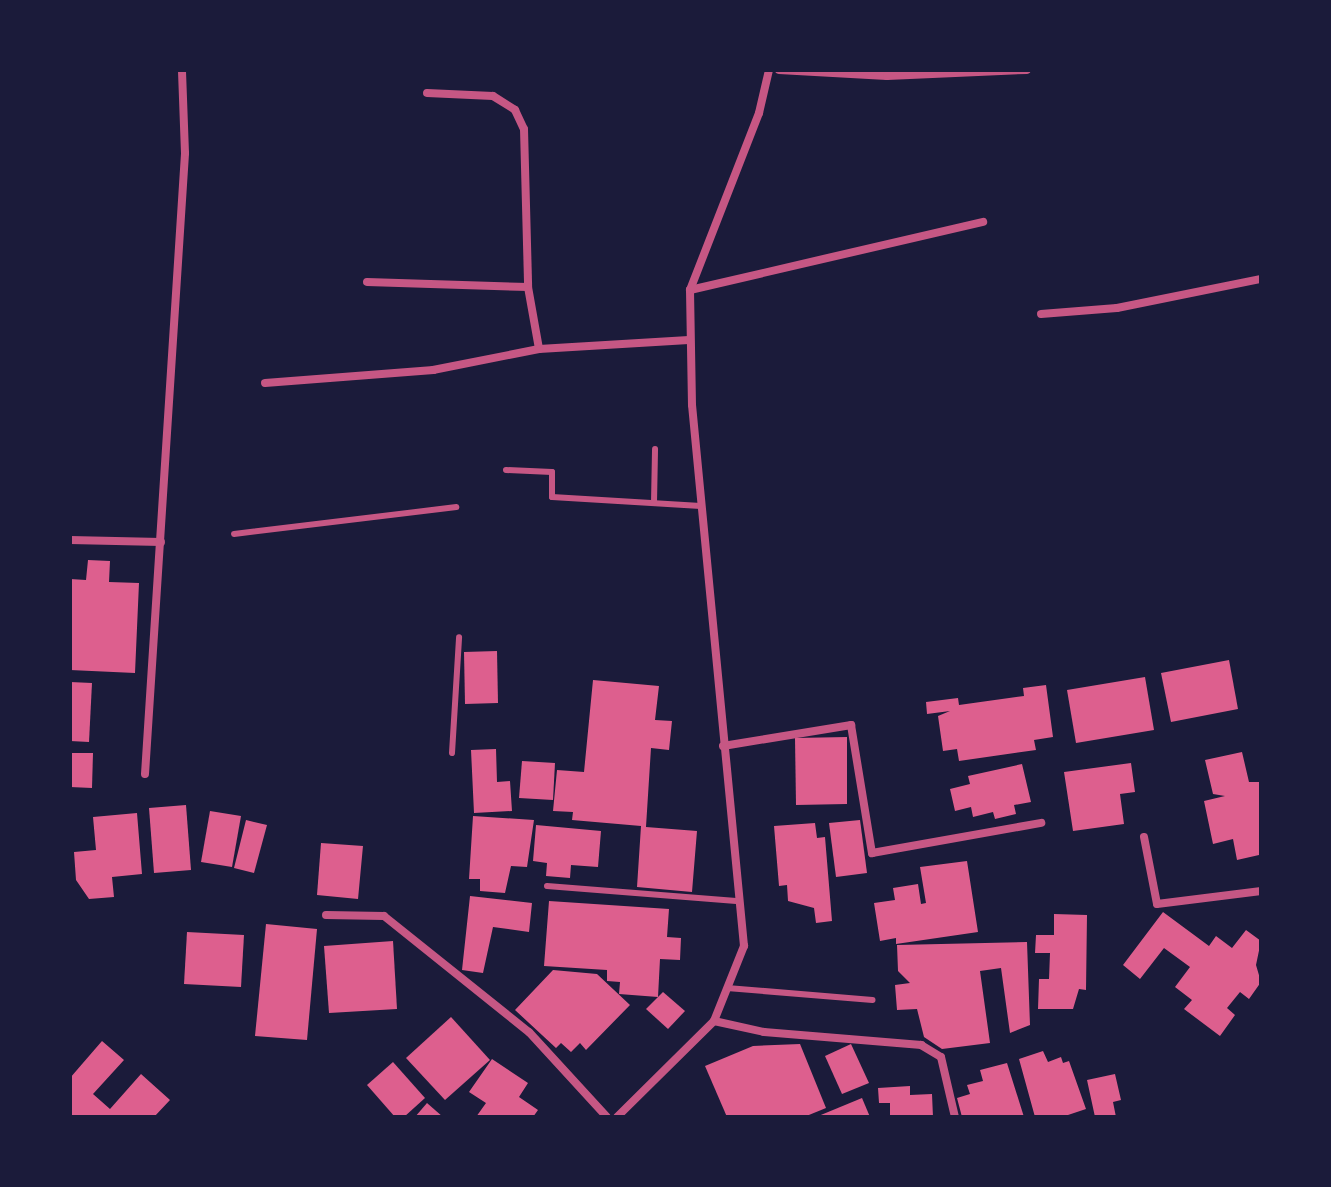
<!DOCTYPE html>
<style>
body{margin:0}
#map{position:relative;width:1331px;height:1187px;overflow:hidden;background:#1b1b3a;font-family:"Public Sans",sans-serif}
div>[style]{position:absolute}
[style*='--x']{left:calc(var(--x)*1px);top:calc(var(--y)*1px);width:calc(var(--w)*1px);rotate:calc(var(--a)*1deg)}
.building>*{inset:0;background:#dd5f8e}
.service>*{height:6px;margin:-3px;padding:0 3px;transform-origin:3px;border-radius:3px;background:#c65784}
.minor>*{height:8px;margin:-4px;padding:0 4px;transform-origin:4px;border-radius:4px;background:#c65784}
span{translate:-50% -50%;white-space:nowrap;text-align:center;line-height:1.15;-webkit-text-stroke:7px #1b1b3a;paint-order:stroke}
.frame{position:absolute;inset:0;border:72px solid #1b1b3a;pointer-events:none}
</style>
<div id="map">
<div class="building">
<div style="clip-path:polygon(88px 560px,110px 561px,109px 582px,139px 583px,135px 673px,70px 670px,70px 579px,86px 580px)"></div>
<div style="clip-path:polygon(497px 651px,498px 703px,465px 704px,464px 652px)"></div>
<div style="clip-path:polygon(1229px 660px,1238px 709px,1171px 722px,1161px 673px)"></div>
<div style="clip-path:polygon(1145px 677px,1154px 730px,1076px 743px,1067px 690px)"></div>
<div style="clip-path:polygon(593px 680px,659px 686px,655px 720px,672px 721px,669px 750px,651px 748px,646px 827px,697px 831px,692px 892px,637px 887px,641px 826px,572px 820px,573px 812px,553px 811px,557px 770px,584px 772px)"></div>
<div style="clip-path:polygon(70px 682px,92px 683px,89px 742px,70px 741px)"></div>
<div style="clip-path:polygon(1046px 685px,1053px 737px,1034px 740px,1036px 750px,959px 761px,957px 749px,943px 751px,938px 716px,950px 711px,927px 714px,926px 702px,958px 698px,959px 705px,1024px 696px,1023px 688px)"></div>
<div style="clip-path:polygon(847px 737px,847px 804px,796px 805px,795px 738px)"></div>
<div style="clip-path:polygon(496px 749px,497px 782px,510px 781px,512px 811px,474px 813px,471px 750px)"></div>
<div style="clip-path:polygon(1242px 752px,1249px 782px,1261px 782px,1261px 848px,1259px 855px,1237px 860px,1233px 839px,1213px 844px,1204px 801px,1225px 796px,1213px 794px,1205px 760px)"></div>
<div style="clip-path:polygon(70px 753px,93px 753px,92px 788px,70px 787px)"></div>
<div style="clip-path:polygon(522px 761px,555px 763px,553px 800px,519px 798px)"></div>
<div style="clip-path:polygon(1131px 763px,1135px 792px,1120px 794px,1124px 824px,1073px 831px,1064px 772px)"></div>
<div style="clip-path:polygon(1022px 764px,1031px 802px,1014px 805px,1016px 814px,995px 819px,993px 812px,973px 817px,971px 807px,955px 811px,950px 789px,970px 784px,968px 776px)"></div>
<div style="clip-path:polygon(186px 805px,191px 870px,154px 873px,149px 808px)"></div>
<div style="clip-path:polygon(210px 811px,241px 816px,232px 867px,201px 862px)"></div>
<div style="clip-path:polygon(137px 813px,142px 874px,112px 877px,114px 897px,89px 899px,76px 880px,74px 852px,96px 850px,93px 817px)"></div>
<div style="clip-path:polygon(473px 816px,534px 820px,527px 867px,511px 866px,505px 893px,480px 891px,480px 879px,469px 879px)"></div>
<div style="clip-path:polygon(246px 820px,267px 825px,254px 873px,234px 868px)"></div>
<div style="clip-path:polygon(860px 820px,867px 873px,836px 877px,829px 823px)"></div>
<div style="clip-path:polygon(815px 823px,817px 838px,825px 837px,832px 921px,816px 923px,814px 908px,788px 901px,787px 885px,779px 886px,774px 826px)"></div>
<div style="clip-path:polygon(536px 825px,601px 831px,598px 867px,571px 865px,570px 878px,546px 876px,547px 863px,533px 861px)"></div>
<div style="clip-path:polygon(321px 843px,363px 846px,358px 899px,317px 895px)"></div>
<div style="clip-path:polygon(967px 861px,978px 932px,896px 944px,896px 938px,880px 941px,874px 903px,895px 900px,893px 888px,918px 884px,921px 904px,926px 903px,920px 867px)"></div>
<div style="clip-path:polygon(470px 896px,532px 903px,529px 932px,493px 927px,483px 973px,462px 970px)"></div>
<div style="clip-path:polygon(549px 901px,669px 909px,667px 937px,681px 938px,680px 960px,660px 959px,658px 997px,619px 994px,620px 982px,607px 981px,607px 970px,544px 966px)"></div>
<div style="clip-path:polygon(1163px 912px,1209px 946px,1216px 936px,1232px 948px,1246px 930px,1261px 941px,1256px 965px,1261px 982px,1249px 999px,1240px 992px,1227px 1008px,1235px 1015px,1220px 1036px,1184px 1009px,1192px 1000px,1175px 987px,1190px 967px,1164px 948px,1140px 979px,1123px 965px)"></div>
<div style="clip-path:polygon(1054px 914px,1087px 915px,1086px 990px,1079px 989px,1073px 1009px,1038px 1009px,1039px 979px,1049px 979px,1050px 953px,1035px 953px,1036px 935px,1054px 935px)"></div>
<div style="clip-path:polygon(266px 924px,317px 929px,307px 1040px,255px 1036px)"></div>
<div style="clip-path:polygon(187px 932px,244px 935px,241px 987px,184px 984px)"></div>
<div style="clip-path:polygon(393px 941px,397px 1009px,329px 1013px,324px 946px)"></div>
<div style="clip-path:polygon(1027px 942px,1030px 1025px,1010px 1033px,1001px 968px,980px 971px,990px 1043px,942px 1049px,924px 1037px,917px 1009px,897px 1010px,895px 985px,910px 983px,898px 971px,897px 945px)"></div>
<div style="clip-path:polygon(553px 970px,597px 974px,630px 1005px,586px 1050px,580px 1043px,571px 1052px,561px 1043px,556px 1048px,515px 1010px)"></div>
<div style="clip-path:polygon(663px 992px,685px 1011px,668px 1029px,646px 1009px)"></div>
<div style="clip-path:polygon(451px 1017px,490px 1060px,445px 1100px,406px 1058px)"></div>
<div style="clip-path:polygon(102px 1041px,124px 1060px,93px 1094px,110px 1109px,141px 1074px,170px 1100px,154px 1117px,70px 1117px,70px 1078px)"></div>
<div style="clip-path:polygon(800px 1044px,826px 1108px,804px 1117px,727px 1117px,705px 1066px,753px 1046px)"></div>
<div style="clip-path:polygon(851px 1044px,869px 1083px,842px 1094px,825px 1056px)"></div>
<div style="clip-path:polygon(1043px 1051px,1048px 1062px,1061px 1057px,1063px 1063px,1069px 1061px,1086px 1109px,1062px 1117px,1035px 1117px,1019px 1059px)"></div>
<div style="clip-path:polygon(492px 1059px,528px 1083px,519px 1097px,538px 1110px,533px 1117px,476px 1117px,486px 1103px,469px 1092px)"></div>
<div style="clip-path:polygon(393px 1062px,425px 1098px,404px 1117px,395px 1117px,367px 1085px)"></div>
<div style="clip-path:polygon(1007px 1063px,1024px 1117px,962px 1117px,957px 1098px,970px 1094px,967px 1085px,983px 1081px,980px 1070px)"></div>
<div style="clip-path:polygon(1115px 1074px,1121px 1100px,1113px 1102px,1116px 1117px,1095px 1117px,1087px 1080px)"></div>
<div style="clip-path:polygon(910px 1086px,910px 1095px,932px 1094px,933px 1117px,890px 1117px,890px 1103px,879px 1103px,878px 1088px)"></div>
<div style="clip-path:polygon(862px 1098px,870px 1117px,816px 1117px)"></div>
<div style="clip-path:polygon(427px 1103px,443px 1117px,415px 1117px)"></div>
</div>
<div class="service">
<div style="--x:506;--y:470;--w:46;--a:2.5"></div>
<div style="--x:552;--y:472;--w:25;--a:90"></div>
<div style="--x:552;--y:497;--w:149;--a:3.5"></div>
<div style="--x:654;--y:503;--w:54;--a:-88.9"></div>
<div style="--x:234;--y:534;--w:224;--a:-6.9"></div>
<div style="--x:452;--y:753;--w:116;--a:-86.5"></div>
<div style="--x:547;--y:886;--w:193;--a:4.5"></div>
<div style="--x:727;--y:988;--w:146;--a:4.7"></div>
</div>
<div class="minor">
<div style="--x:779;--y:70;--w:108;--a:3.2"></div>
<div style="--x:887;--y:76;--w:140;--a:-2.5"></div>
<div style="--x:427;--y:93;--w:66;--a:2.6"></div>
<div style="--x:493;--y:96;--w:26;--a:32"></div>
<div style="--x:515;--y:110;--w:21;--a:65"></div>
<div style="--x:524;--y:129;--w:158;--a:88.5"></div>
<div style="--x:528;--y:287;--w:63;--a:79.9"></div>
<div style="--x:539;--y:349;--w:150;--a:-3.4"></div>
<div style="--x:367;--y:282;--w:161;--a:1.8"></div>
<div style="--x:690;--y:290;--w:301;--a:-13.1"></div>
<div style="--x:1041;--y:314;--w:76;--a:-4.5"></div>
<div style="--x:1117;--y:308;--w:147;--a:-11.4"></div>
<div style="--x:265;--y:383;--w:169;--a:-4.4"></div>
<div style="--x:433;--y:370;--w:108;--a:-11.2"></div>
<div style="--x:70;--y:540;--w:91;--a:1.3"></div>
<div style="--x:723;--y:746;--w:130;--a:-9.3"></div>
<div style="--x:851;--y:725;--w:130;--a:80.7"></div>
<div style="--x:872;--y:853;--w:172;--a:-10.1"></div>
<div style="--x:145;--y:774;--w:622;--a:-86.31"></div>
<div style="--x:185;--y:153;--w:83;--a:-92.1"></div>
<div style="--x:1144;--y:837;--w:68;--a:79"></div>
<div style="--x:1157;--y:904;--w:105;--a:-7.1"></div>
<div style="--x:326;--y:915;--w:58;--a:1"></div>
<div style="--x:384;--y:916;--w:186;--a:38.7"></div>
<div style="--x:529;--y:1032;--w:115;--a:47.5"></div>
<div style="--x:714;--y:1021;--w:51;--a:12.4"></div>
<div style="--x:764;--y:1032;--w:158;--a:4.7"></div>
<div style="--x:921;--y:1045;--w:23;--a:31"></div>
<div style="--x:941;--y:1057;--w:62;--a:76.9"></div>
<div style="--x:617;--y:1117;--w:136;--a:-44.7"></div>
<div style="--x:714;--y:1021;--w:81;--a:-68.2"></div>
<div style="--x:744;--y:946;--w:543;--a:-95.49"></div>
<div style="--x:692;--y:405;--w:115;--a:-91"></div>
<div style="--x:690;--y:290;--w:190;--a:-68.7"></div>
<div style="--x:759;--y:113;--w:44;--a:-76.9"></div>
</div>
<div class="frame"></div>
</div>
